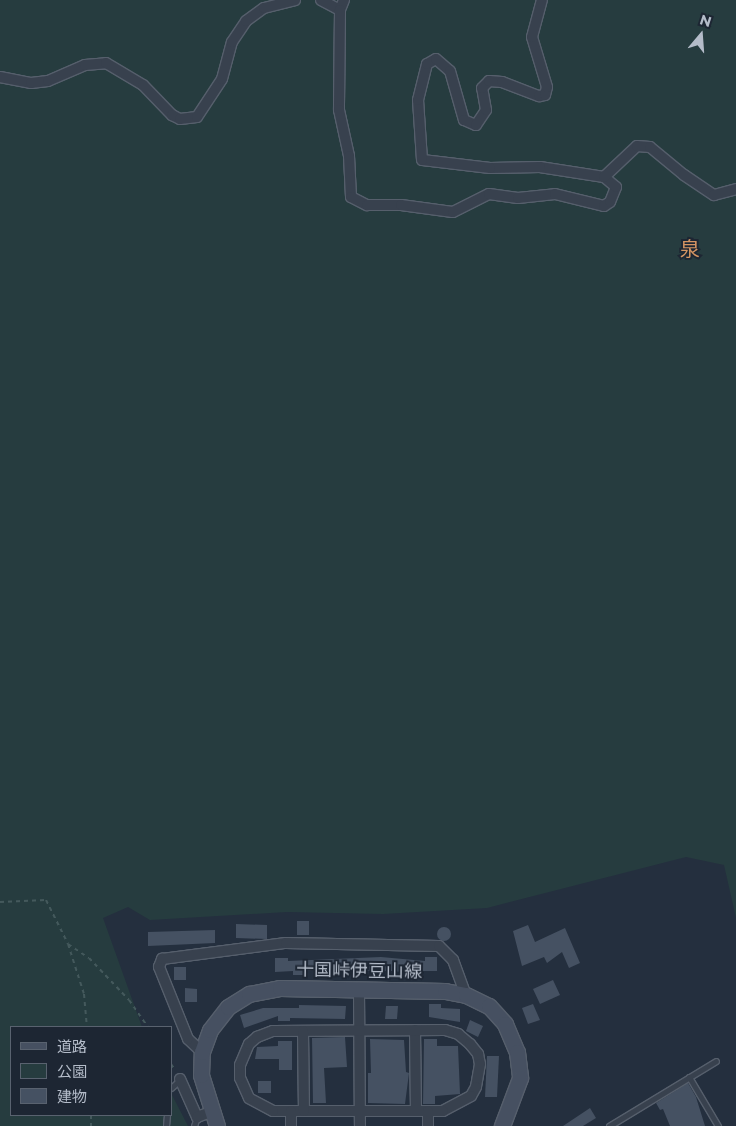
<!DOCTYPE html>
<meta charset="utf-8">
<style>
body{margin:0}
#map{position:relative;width:736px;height:1126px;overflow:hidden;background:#242f3e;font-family:Montserrat,"Noto Sans JP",sans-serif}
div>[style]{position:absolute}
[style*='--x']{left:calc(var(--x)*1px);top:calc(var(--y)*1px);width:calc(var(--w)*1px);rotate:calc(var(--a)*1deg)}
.green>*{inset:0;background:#263c3f}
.building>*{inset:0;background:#455162}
.round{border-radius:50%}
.path>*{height:2px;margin-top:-1px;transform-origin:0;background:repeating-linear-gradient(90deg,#44595c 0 4px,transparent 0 8px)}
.roads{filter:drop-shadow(1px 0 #565f6c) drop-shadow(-1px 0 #565f6c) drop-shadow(0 1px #565f6c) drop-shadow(0 -1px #565f6c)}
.service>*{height:5px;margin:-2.5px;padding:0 2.5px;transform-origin:2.5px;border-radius:2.5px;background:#38414e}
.minor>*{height:10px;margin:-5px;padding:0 5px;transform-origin:5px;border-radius:5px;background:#38414e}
.secondary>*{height:15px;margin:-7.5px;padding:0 7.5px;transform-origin:7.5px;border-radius:7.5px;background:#465061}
span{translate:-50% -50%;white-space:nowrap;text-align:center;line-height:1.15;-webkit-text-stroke:4px #1d2633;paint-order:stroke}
.street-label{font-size:18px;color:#b4bcc9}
.quarter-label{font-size:20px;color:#d59563}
.legend{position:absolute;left:10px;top:1026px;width:162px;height:90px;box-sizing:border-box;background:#1d2633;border:1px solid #59626f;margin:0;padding:6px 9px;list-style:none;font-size:15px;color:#b4bcc9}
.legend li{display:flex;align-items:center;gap:10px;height:25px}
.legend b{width:25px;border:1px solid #59626f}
.north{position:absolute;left:676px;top:10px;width:50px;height:50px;-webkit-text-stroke:4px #1d2633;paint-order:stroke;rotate:18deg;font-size:14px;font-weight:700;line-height:20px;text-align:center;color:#b4bcc9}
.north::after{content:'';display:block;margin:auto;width:18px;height:22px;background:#b4bcc9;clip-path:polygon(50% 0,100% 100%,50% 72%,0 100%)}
</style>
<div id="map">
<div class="green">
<div style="clip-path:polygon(0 0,736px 0,736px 918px,724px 865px,686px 857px,487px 908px,383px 914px,287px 912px,150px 920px,128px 907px,103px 918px,142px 1027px,11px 1027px,11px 1115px,171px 1115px,171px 1093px,188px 1126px,0 1126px)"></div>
</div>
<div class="building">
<div style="clip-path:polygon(297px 921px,309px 921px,309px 935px,297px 935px)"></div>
<div style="clip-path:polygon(236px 924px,267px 925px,267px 939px,236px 938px)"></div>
<div style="clip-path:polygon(528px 925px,535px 942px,565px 928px,580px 963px,569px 968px,562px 952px,547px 963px,544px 957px,522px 966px,513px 931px)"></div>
<div class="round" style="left:437px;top:927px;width:14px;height:14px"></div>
<div style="clip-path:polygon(215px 930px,215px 943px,148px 946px,148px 932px)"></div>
<div style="clip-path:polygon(381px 957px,425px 961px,425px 957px,437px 957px,437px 971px,422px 971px,422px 974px,392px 971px,305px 971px,305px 975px,293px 975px,293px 971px,275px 972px,275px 958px,288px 958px,288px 961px)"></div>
<div style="clip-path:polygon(174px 967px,186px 967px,186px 980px,174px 980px)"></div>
<div style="clip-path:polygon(553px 980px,560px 995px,540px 1004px,533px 989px)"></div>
<div style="clip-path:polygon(185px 988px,197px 989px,197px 1002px,185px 1002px)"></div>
<div style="clip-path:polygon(429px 1004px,441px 1004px,441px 1008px,460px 1009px,460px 1022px,429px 1017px)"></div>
<div style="clip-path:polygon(533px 1004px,540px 1020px,528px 1024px,522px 1008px)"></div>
<div style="clip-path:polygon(299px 1005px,346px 1006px,345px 1019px,290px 1018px,290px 1021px,278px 1021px,278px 1016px,244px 1028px,240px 1015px,263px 1008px,299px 1008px)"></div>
<div style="clip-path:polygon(386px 1006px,398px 1006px,397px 1019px,385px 1019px)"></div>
<div style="clip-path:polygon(470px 1020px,483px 1026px,478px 1037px,466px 1031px)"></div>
<div style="clip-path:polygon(345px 1037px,347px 1067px,324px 1068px,326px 1103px,313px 1103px,312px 1038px)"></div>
<div style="clip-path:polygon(370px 1039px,404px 1040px,406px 1072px,409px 1073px,405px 1104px,368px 1103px,368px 1073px,371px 1073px)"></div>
<div style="clip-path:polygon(424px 1039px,437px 1039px,437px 1046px,458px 1046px,460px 1094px,435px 1096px,435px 1104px,423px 1104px)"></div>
<div style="clip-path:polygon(278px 1041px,292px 1041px,292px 1070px,279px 1070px,279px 1059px,255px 1059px,257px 1047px,278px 1046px)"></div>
<div style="clip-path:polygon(487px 1056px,499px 1056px,497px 1097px,485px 1097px)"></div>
<div style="clip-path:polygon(258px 1081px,271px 1081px,271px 1093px,258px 1093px)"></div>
<div style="clip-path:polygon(688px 1083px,696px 1097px,705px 1126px,670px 1126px,663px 1109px,660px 1110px,656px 1103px)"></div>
<div style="clip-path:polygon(590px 1108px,596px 1118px,583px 1126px,563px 1126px)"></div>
</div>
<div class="path">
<div style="--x:0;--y:902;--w:46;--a:-2.5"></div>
<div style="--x:46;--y:900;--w:49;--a:63.4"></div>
<div style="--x:68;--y:944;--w:52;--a:72.3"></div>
<div style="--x:84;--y:994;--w:33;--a:85"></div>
<div style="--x:68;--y:944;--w:25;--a:34"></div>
<div style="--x:89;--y:958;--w:58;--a:46.4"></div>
<div style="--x:129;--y:1000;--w:33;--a:55"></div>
<div style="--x:171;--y:1064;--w:7;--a:56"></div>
<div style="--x:91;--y:1115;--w:11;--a:90"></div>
</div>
<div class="roads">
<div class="service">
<div style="--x:689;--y:1077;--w:57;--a:59.4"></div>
<div style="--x:171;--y:1088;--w:12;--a:-42"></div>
<div style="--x:166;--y:1126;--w:11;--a:-85"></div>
<div style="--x:194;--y:1126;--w:9;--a:-72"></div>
<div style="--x:609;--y:1126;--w:125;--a:-31.3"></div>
</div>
<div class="minor">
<div style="--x:321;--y:0;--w:21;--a:28"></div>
<div style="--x:344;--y:0;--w:11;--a:112"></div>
<div style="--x:340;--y:10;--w:100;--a:90.6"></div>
<div style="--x:339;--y:110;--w:47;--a:77.7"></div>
<div style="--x:349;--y:156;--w:41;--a:87.2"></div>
<div style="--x:351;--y:197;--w:18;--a:27"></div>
<div style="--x:367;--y:205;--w:34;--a:0"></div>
<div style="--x:401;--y:205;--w:52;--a:7.7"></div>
<div style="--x:453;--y:212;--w:40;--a:-26.6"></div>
<div style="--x:489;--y:194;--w:29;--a:8"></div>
<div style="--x:518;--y:198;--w:37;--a:-6"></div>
<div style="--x:555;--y:194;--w:50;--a:13.8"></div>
<div style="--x:604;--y:206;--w:7;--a:-34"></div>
<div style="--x:610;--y:202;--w:16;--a:-68"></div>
<div style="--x:616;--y:187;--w:16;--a:-140"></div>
<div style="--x:604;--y:177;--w:65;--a:-171.1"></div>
<div style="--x:540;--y:167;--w:50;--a:178.9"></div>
<div style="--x:490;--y:168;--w:68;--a:-173.3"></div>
<div style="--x:422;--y:160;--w:60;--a:-93.8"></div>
<div style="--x:418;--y:100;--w:37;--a:-76"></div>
<div style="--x:427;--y:64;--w:10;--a:-29"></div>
<div style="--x:436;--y:59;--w:18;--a:41"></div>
<div style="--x:450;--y:71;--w:51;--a:74.1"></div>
<div style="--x:464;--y:120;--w:13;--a:23"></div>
<div style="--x:476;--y:125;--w:18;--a:-56"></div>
<div style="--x:486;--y:110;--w:22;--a:-100"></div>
<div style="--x:482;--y:88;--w:10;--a:-45"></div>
<div style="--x:489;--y:81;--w:13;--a:4"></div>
<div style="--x:502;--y:82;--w:40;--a:21"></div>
<div style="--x:539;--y:96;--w:6;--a:-9"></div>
<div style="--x:545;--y:95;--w:8;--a:-76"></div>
<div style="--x:547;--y:87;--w:52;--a:-106.7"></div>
<div style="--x:532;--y:37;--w:38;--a:-75"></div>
<div style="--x:0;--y:77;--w:32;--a:11"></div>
<div style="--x:31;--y:83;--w:17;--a:-7"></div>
<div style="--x:48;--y:81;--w:40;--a:-23.4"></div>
<div style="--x:85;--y:65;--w:21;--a:-5"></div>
<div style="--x:106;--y:63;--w:43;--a:30.7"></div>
<div style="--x:143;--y:85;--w:42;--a:46"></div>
<div style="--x:172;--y:115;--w:9;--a:27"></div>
<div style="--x:180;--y:119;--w:17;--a:-7"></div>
<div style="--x:197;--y:117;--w:45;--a:-56.7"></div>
<div style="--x:222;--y:79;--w:38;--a:-75"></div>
<div style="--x:232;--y:42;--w:25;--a:-56"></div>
<div style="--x:246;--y:21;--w:22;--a:-36"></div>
<div style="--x:264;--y:8;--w:32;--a:-14"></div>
<div style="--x:604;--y:177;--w:45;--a:-43.2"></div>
<div style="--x:637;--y:146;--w:13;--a:4"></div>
<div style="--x:650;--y:147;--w:44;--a:39.5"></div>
<div style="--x:684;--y:175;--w:36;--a:34"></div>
<div style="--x:714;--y:195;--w:23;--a:-15"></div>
<div style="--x:359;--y:991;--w:135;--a:89.6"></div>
<div style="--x:415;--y:1030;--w:81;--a:89.3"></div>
<div style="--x:445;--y:1030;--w:14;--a:17"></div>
<div style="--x:458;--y:1034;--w:16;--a:40"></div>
<div style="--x:470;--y:1044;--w:13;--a:51"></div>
<div style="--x:478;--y:1054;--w:10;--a:79"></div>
<div style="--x:480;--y:1064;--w:23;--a:100"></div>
<div style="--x:476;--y:1087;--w:10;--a:119"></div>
<div style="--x:471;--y:1096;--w:32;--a:152"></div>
<div style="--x:443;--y:1111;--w:170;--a:180"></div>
<div style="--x:273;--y:1111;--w:27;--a:-152"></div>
<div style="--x:249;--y:1098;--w:22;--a:-114"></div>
<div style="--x:240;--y:1078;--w:13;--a:-90"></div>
<div style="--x:240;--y:1065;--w:23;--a:-67"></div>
<div style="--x:249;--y:1044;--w:11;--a:-41"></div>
<div style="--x:257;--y:1037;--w:17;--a:-21"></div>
<div style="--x:273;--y:1031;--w:172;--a:-0.3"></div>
<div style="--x:303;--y:1031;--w:80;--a:89.3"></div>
<div style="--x:202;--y:1052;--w:19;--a:-137"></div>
<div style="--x:188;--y:1039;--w:78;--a:-111.9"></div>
<div style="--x:159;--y:967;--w:9;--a:-69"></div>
<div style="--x:162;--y:959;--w:125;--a:-7.4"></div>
<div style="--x:286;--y:943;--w:153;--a:1.1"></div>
<div style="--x:439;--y:946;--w:20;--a:45"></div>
<div style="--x:453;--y:960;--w:37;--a:70"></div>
<div style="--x:180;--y:1079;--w:42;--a:65.9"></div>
<div style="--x:197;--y:1117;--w:15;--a:-20"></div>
<div style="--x:291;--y:1111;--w:15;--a:90"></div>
<div style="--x:428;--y:1111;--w:15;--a:90"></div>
</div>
<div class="secondary">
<div style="--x:217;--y:1126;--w:53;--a:-107.4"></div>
<div style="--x:201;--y:1075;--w:23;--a:-88"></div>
<div style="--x:202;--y:1052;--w:23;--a:-70"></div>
<div style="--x:210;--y:1030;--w:29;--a:-52"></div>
<div style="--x:228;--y:1007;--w:25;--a:-32"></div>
<div style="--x:249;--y:994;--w:32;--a:-11"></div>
<div style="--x:280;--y:988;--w:165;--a:1"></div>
<div style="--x:445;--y:991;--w:21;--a:11"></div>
<div style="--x:466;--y:995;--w:25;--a:26"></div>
<div style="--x:489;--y:1006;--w:24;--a:48"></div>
<div style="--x:505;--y:1024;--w:30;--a:67"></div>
<div style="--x:517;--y:1052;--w:26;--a:83"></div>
<div style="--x:520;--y:1078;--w:51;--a:110.6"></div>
</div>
</div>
<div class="street-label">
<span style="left:359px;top:971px;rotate:1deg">十国峠伊豆山線</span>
</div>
<div class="quarter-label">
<span style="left:690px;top:249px">泉</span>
</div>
<ul class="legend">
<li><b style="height:6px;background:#465061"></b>道路</li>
<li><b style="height:14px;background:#263c3f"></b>公園</li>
<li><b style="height:14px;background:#455162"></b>建物</li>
</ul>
<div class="north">N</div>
</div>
